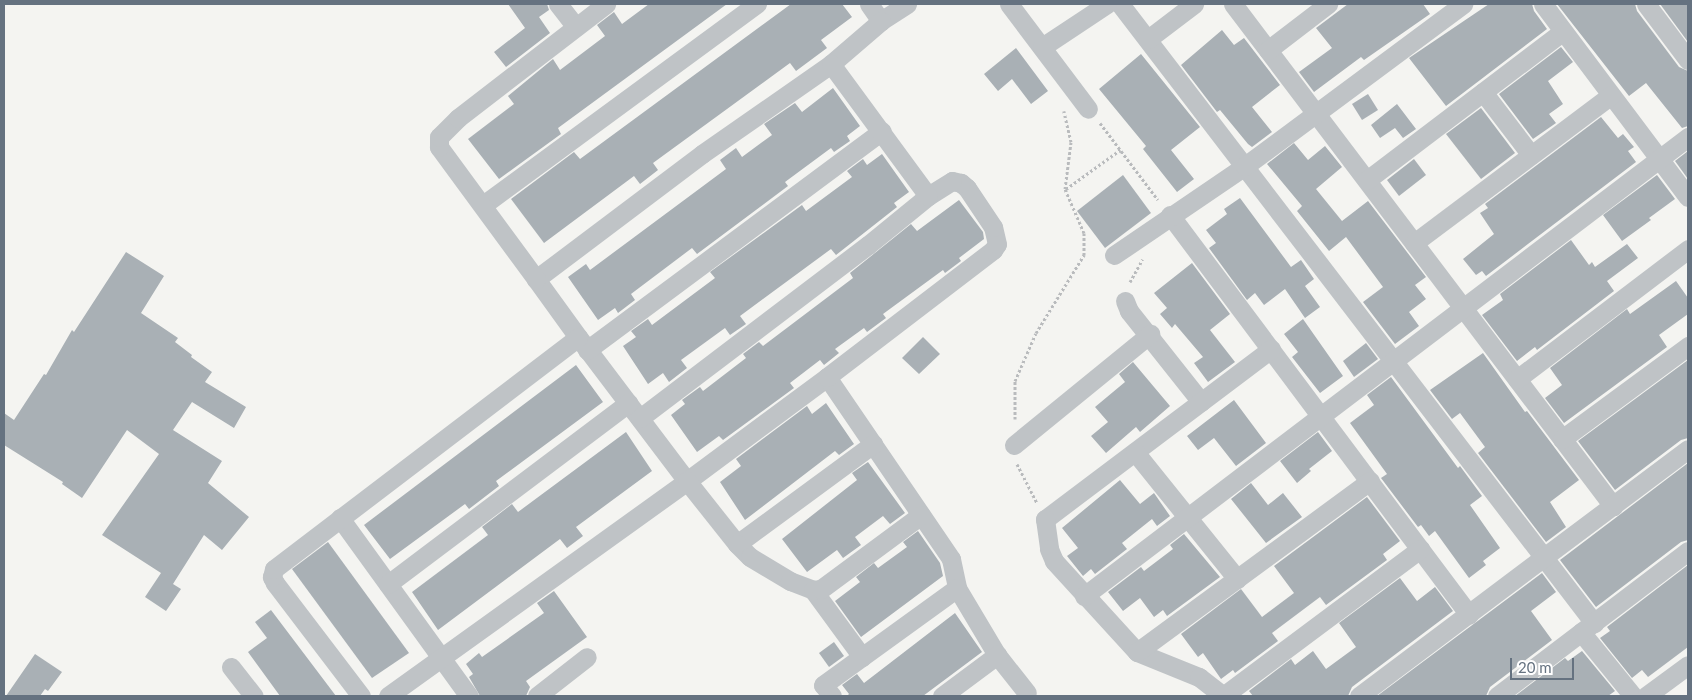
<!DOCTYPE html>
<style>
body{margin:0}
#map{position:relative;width:1692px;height:700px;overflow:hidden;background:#f4f4f1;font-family:Lato,sans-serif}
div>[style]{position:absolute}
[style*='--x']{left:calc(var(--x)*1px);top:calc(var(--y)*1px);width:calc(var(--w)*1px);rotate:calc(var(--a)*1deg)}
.building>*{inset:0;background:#a9b0b5}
.path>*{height:3px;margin-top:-1.5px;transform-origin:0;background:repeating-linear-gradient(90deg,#b9bbbd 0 2.5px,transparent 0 5px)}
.street>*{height:19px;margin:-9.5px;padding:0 9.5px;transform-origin:9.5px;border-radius:9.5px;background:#bfc3c6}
span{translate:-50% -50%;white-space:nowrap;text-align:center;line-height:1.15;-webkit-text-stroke:5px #fff;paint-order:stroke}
.frame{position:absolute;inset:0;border:5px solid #657280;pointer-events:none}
.scale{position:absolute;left:1510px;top:658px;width:64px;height:22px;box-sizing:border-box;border:2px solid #657280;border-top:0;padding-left:6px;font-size:15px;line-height:18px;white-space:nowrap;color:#657280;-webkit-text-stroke:4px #fff;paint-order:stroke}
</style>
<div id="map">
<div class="building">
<div style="clip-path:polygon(508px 4px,547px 4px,549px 10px,539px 17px,550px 33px,506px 67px,494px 52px,525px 28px)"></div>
<div style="clip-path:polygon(649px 4px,727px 4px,558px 128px,561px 134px,499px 179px,468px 139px,514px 104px,508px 96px,553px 59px,560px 70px,605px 36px,597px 25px,614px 12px,622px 24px)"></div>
<div style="clip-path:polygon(791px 4px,842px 4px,852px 17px,821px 40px,827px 48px,796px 71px,790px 63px,653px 163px,658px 170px,640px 184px,634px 176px,544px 243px,511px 199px,574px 152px,580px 159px)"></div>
<div style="clip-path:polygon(1348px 4px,1423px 4px,1430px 14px,1364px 60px,1361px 57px,1314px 92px,1299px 72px,1332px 48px,1316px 28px)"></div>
<div style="clip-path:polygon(1489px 4px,1532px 4px,1534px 11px,1547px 29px,1446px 106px,1409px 58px)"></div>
<div style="clip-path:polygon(1557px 4px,1635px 4px,1637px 11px,1679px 67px,1688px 71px,1688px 126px,1682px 128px,1646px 83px,1629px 96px)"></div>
<div style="clip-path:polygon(1660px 4px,1688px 4px,1688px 42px)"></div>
<div style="clip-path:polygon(1222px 30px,1234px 45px,1244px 38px,1280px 85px,1252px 107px,1272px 132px,1252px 147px,1248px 144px,1220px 110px,1217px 112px,1181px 65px)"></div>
<div style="clip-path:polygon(1561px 47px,1573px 62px,1548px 81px,1563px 104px,1549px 114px,1556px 123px,1533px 139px,1499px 94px)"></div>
<div style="clip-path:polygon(1016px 48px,1048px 91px,1031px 104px,1012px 79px,998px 91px,984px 74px)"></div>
<div style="clip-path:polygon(1141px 54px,1200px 127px,1171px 150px,1194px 179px,1177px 192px,1143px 149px,1146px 146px,1099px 89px)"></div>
<div style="clip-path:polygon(833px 88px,860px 126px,847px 136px,850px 141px,834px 152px,831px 148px,785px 182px,788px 186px,697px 254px,692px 248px,631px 294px,635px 300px,618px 313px,615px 308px,598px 320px,568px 277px,586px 264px,590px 270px,726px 169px,720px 160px,736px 148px,742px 157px,772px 135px,764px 124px,795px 103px,802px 112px)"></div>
<div style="clip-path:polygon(1368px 94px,1378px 110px,1362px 120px,1352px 104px)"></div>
<div style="clip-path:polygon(1397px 104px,1416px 129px,1403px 138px,1395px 128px,1380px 138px,1371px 125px)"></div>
<div style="clip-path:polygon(1481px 108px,1515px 153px,1481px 179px,1446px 134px)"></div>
<div style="clip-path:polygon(1601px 117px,1618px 138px,1623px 134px,1634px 147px,1628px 151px,1636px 162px,1486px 276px,1482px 271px,1476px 275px,1463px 259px,1494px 234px,1480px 213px,1488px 208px,1485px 204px)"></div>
<div style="clip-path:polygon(1294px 143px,1308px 160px,1325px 146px,1342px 167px,1316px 189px,1342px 221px,1368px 201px,1426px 277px,1415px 285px,1426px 299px,1409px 312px,1419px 326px,1395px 344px,1363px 302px,1383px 287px,1346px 237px,1329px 251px,1297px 211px,1302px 206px,1267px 164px)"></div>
<div style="clip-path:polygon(1688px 151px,1688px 179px,1675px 161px)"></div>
<div style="clip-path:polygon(882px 154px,909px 192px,894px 203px,897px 207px,836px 255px,831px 249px,740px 316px,746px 324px,730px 335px,725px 328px,681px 360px,687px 368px,669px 382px,663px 373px,648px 384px,623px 346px,636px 337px,631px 331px,648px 319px,652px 325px,715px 278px,710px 272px,802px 205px,806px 211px,852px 177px,847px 171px,863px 159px,867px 165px)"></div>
<div style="clip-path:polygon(1414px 159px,1426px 175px,1399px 196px,1387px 180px)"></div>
<div style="clip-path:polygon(1123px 175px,1151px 213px,1105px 248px,1077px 211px)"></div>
<div style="clip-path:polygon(1657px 175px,1675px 199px,1649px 218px,1651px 220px,1622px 241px,1603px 215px)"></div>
<div style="clip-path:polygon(1240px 198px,1291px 267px,1301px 260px,1314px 279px,1305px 286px,1320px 307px,1305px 318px,1285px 289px,1264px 305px,1255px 293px,1247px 300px,1209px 248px,1216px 243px,1206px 230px,1227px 214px,1224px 209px)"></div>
<div style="clip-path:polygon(959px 200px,983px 232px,984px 239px,959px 258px,961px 261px,945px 273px,943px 270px,883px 314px,886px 318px,867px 332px,864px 328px,835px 349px,839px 353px,824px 365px,820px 360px,790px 383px,794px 388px,723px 440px,719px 436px,697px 452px,671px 415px,685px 404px,682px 400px,700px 387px,703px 391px,746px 358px,743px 354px,759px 342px,763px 346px,853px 278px,850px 273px,911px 224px,917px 231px)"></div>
<div style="clip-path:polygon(1571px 240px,1589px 265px,1592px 262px,1595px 267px,1627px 244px,1638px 258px,1607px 281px,1614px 291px,1537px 350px,1535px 347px,1517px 361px,1482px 315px,1503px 300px,1500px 294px)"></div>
<div style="clip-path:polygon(126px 252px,164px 276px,141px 313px,178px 338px,175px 342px,192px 355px,191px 357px,212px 372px,205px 382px,246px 407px,234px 428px,192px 402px,173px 430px,222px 461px,208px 483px,249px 517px,222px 550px,204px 535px,173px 584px,181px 589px,166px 611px,145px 597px,161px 573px,102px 535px,159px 454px,127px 430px,82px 498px,62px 484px,63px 482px,4px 445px,4px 413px,14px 420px,44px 374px,46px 375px,72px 330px,74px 332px)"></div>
<div style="clip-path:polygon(1192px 263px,1230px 314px,1210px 330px,1235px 362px,1208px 382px,1194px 363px,1203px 357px,1175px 324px,1172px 328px,1160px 314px,1167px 308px,1154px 293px)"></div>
<div style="clip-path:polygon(1676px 281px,1688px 298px,1688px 314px,1659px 335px,1667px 347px,1564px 423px,1545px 398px,1562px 385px,1550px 368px,1627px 309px,1630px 314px)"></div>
<div style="clip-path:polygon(1303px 319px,1343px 376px,1320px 393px,1292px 357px,1298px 352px,1284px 334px)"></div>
<div style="clip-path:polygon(923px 337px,940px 354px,919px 374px,902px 358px)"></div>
<div style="clip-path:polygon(1366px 343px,1378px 359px,1354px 377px,1343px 361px)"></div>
<div style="clip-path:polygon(1483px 353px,1525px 412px,1527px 411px,1579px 480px,1550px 502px,1566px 527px,1546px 542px,1478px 453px,1485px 447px,1460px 413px,1452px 419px,1430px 390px)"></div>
<div style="clip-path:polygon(1688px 360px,1688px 438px,1681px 440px,1615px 490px,1578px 441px)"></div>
<div style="clip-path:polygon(1133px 362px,1170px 406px,1140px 432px,1136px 427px,1106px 453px,1091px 436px,1108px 422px,1095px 407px,1125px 382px,1119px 374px)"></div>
<div style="clip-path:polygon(576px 365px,603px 402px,496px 481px,499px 486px,469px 509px,465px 504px,390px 559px,364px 525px)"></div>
<div style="clip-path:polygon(1391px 377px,1458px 468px,1460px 466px,1482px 496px,1470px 505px,1500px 548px,1483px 561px,1486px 565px,1469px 578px,1435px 531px,1429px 536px,1421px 525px,1418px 527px,1381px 478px,1387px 474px,1350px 423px,1374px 405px,1367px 395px)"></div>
<div style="clip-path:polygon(1234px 400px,1266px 443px,1236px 466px,1214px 438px,1198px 450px,1187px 436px)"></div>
<div style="clip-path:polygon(826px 403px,854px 444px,839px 455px,835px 451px,745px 520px,720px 482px,741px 466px,736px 459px,807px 406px,812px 414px)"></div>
<div style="clip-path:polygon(626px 432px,652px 471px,576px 527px,583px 536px,567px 548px,560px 539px,438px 630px,412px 592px,488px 535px,482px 527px,512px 504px,518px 512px)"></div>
<div style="clip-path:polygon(1318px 432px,1332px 451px,1309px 469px,1311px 471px,1297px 483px,1280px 461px)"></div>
<div style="clip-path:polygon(868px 462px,905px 513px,890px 524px,883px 516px,855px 537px,861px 545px,843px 558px,837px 550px,807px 572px,782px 539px,857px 480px,852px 473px)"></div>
<div style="clip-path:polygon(1688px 463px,1688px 540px,1681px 542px,1596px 607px,1560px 560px)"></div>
<div style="clip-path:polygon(1120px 480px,1140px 504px,1154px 493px,1170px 516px,1157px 526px,1152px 519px,1122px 543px,1127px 549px,1095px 574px,1091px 569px,1083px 576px,1067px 556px,1078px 548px,1062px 528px)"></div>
<div style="clip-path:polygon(1251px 483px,1268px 505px,1283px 493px,1302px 517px,1266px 543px,1231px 499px)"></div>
<div style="clip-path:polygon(1367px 497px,1400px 541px,1383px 554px,1387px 560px,1326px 605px,1320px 597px,1272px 633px,1278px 641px,1235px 673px,1233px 670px,1221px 679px,1203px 653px,1198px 657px,1181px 634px,1241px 589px,1262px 617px,1294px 593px,1274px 566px)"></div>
<div style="clip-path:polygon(918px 531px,940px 563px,943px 576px,861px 637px,835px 601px,860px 582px,856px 577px,874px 563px,878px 568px,907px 547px,903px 542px)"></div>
<div style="clip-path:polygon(1184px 534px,1220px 577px,1167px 616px,1163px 610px,1154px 617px,1140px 598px,1123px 611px,1108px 592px,1141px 567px,1144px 571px,1173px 549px,1170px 545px)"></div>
<div style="clip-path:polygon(328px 542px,409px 653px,372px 678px,292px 569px)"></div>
<div style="clip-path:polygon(1688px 565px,1688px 647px,1648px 677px,1642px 670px,1632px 678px,1600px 638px,1610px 631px,1607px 627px)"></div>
<div style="clip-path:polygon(1542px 573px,1556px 592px,1531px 611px,1552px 640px,1490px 687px,1486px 696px,1377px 696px)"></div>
<div style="clip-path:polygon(1400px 578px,1417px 601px,1435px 587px,1453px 611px,1352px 687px,1348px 696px,1253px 696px,1249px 691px,1291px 659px,1295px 665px,1313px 651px,1326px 669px,1356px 647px,1339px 623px)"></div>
<div style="clip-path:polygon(554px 591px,587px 637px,526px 681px,530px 687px,526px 696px,480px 696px,469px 677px,473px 674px,466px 664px,479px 653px,482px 657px,544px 613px,537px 603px)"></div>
<div style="clip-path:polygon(271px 610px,336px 696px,280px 696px,248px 652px,267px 638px,255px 622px)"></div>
<div style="clip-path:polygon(955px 613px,982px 652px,923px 696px,847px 696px,849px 694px,842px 685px,857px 674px,864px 683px)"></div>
<div style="clip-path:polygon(834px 642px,844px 656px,829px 667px,819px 653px)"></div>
<div style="clip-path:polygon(1582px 651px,1615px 691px,1608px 696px,1515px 696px,1565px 658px,1568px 661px)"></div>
<div style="clip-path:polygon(35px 654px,62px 672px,48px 691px,45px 689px,40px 696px,6px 696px)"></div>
</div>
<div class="path">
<div style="--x:1100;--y:123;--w:96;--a:53"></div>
<div style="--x:1066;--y:189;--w:67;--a:-35.8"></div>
<div style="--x:1130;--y:282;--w:26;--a:-61"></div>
<div style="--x:1015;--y:419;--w:38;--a:-90"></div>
<div style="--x:1015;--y:381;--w:52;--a:-66.4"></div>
<div style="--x:1036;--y:333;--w:92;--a:-58.4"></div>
<div style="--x:1084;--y:255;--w:22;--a:-90"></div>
<div style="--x:1084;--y:233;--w:48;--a:-113.4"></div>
<div style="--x:1065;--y:189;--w:47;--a:-82.7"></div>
<div style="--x:1071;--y:142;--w:32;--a:-103"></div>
<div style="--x:1017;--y:464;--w:44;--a:62.9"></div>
</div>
<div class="street">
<div style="--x:558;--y:4;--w:29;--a:52"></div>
<div style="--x:869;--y:4;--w:21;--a:55"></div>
<div style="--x:907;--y:4;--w:31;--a:147"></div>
<div style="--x:881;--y:21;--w:66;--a:139.3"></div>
<div style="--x:831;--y:64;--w:157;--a:145.1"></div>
<div style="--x:702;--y:154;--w:208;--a:143"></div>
<div style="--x:536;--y:279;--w:72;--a:54.1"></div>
<div style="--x:578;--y:337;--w:181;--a:52.9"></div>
<div style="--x:687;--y:481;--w:174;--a:-36.6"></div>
<div style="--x:827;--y:377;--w:220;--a:55.7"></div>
<div style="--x:951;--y:559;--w:30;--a:78"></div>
<div style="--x:957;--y:588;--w:78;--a:59.2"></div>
<div style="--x:997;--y:655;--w:48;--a:51.7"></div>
<div style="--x:1009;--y:4;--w:131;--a:53"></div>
<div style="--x:1120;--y:4;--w:780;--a:52.56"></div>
<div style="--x:1233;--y:4;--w:630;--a:52.88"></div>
<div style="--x:1543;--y:4;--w:241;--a:53.1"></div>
<div style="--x:1646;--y:4;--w:70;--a:53.1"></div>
<div style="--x:1148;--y:39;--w:58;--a:-37.3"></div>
<div style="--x:1042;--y:47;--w:78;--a:-33.5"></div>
<div style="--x:1268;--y:50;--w:76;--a:-37.5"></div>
<div style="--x:1483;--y:92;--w:79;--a:52.7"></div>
<div style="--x:1367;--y:180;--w:246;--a:-37.2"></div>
<div style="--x:483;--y:205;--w:340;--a:-36.3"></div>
<div style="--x:1170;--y:215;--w:499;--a:53.2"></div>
<div style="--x:1414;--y:243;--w:246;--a:-36.9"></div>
<div style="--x:1114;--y:255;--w:158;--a:-34.2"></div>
<div style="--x:1245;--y:166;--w:272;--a:-36.6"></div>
<div style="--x:536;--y:279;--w:164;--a:-126.3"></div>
<div style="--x:439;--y:147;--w:10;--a:-90"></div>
<div style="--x:439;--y:137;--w:27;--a:-45"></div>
<div style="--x:458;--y:118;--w:187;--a:-37.6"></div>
<div style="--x:1125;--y:301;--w:11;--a:68"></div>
<div style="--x:1129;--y:311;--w:116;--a:51.6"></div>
<div style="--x:1271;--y:349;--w:283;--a:143"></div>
<div style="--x:1045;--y:519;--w:30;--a:82"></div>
<div style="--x:1049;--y:549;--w:13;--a:67"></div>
<div style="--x:1054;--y:561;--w:123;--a:47.6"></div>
<div style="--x:1137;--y:652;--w:67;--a:22"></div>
<div style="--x:1199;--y:677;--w:31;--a:38"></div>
<div style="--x:1223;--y:696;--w:246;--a:-36.7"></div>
<div style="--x:587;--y:350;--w:367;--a:-36.6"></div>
<div style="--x:827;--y:377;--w:209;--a:-37.4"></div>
<div style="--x:993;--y:250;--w:7;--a:-56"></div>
<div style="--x:997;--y:244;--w:17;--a:-103"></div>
<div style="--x:993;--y:227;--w:47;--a:-123.7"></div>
<div style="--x:967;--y:188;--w:8;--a:-140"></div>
<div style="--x:961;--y:183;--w:9;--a:-167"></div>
<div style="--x:952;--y:181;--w:28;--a:148"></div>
<div style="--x:1517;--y:379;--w:215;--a:-37.2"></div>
<div style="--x:640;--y:418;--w:286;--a:-37.2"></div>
<div style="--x:868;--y:245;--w:77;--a:-39.2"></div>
<div style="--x:928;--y:196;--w:164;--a:-126.3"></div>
<div style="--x:1562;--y:439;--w:157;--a:-36.4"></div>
<div style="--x:1014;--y:445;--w:176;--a:-39.2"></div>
<div style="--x:1135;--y:452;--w:163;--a:51.2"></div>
<div style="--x:340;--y:518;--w:220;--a:54.1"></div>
<div style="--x:737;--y:544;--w:169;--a:-36.3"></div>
<div style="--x:388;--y:584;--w:301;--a:-37"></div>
<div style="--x:813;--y:590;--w:83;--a:53.8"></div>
<div style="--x:1084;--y:596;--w:759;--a:-37.23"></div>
<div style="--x:1581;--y:632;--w:82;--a:50.9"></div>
<div style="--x:1137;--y:652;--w:289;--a:-36.3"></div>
<div style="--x:231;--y:667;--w:37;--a:52"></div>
<div style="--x:361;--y:696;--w:142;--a:-127.3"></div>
<div style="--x:275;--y:583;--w:7;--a:-117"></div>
<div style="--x:272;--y:577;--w:8;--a:-76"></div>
<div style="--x:274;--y:569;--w:382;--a:-37.3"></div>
<div style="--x:388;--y:696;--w:368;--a:-35.7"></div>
<div style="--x:687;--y:481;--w:80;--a:51.6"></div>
<div style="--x:737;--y:544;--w:18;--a:45"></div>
<div style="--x:750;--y:557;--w:47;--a:31"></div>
<div style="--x:790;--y:581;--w:25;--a:21"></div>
<div style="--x:813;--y:590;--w:8;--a:-7"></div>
<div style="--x:821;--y:589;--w:124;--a:-36.5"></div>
<div style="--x:537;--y:696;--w:63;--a:-38"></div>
<div style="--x:832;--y:696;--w:14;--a:-129"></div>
<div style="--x:823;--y:685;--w:165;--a:-35.9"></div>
<div style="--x:942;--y:696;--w:69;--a:-36.7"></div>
<div style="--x:1359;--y:696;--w:411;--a:-36.9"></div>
<div style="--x:1497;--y:696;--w:240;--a:-37.2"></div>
<div style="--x:1646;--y:696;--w:52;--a:-36.4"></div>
</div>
<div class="frame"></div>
<div class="scale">20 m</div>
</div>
